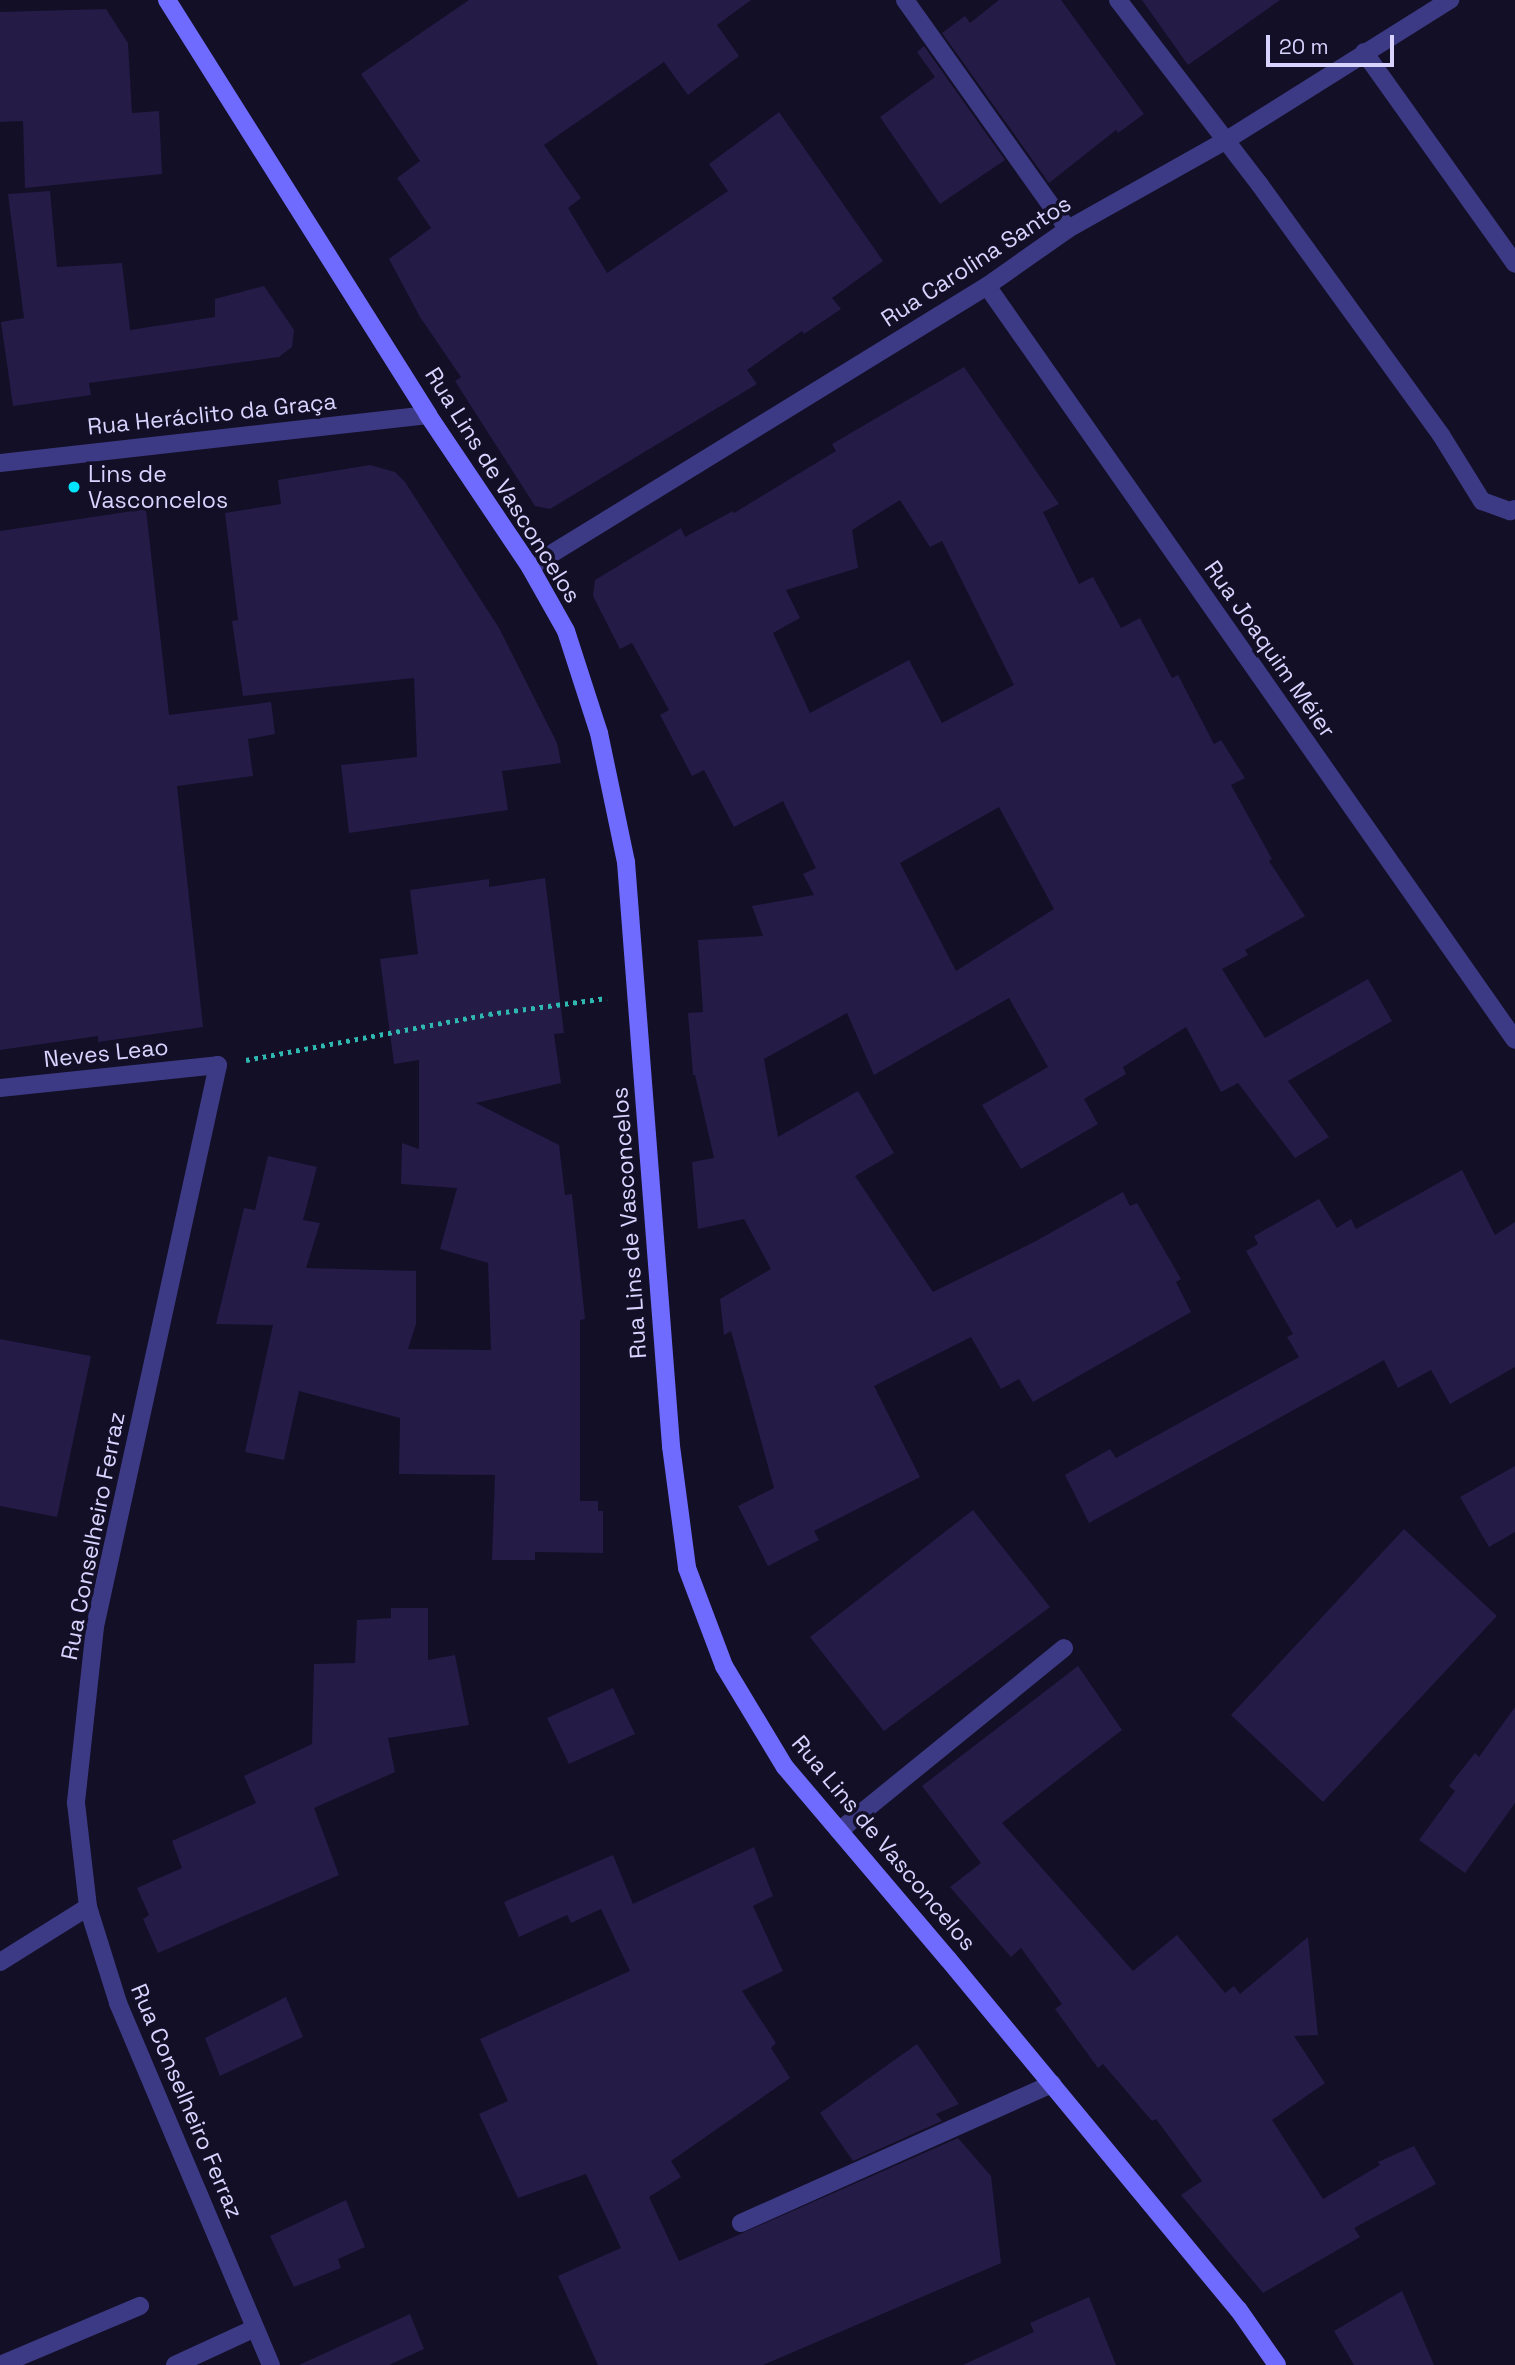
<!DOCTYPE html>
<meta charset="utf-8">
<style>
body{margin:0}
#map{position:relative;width:1515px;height:2365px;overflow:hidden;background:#130f26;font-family:"Space Grotesk",sans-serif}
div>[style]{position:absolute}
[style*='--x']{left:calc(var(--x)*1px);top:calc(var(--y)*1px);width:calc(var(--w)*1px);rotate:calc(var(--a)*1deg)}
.building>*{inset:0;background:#241b47}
.path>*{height:4.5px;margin-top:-2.25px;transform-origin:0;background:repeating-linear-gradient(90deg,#2fb8b0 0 3.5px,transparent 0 8.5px)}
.lane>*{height:18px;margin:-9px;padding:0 9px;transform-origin:9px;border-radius:9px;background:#3d3a85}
.street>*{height:18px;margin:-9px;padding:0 9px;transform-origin:9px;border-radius:9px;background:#3d3a85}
.secondary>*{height:18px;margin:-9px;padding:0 9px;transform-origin:9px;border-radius:9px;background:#6f6bff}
.dots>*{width:19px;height:19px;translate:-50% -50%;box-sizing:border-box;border:4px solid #130f26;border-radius:50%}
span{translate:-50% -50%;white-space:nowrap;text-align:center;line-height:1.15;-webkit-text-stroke:7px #130f26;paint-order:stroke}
.street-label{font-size:23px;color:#d9d4ff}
.poi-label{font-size:23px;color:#d9d4ff}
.left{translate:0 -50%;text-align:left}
.scale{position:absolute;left:1266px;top:35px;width:128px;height:32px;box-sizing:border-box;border:4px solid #d9d4ff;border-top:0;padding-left:9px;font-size:21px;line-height:24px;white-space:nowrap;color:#d9d4ff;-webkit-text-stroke:5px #130f26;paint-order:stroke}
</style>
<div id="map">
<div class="building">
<div style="clip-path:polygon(469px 0,751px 0,717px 25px,739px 56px,688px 95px,664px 62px,544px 145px,581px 198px,568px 208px,607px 273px,728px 191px,709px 164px,779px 112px,883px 261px,832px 298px,841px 309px,804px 334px,802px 331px,747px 370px,757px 384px,550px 509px,535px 506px,455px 381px,461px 377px,420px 317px,389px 259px,431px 228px,397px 178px,420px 161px,361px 74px)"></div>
<div style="clip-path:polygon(999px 0,1061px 0,1144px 114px,1118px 133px,1116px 130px,1049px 183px,942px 33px,965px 16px,970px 23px)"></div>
<div style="clip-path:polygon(1142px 0,1280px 0,1188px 65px)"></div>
<div style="clip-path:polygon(106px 9px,128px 43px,132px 113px,159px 111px,162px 174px,25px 188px,23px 121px,0 122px,0 12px)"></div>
<div style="clip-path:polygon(924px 46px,1005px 160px,940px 204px,880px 117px,935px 77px,917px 52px)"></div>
<div style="clip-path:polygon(50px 191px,57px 267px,122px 263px,130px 330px,215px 317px,215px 299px,264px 286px,294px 330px,292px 347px,279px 357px,89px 383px,91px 395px,13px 406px,1px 322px,24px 318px,8px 194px)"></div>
<div style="clip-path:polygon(evenodd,964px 367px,1059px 504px,1043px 512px,1079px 584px,1093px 577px,1121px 628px,1140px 618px,1172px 678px,1178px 675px,1214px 744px,1221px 740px,1245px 778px,1231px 785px,1272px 859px,1269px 861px,1305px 916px,1245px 950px,1248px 955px,1222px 969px,1265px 1038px,1368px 979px,1392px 1021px,1288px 1081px,1329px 1137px,1295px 1158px,1238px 1083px,1221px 1092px,1186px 1027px,1123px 1067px,1126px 1074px,1084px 1099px,1098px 1124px,1021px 1169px,982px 1105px,1048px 1067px,1009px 998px,874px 1075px,847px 1013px,764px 1059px,778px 1137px,858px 1091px,894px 1153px,855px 1176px,933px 1292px,1036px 1241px,1123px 1192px,1130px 1206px,1137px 1203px,1181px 1279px,1176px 1282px,1191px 1312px,1033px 1402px,1019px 1379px,1001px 1389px,971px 1337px,874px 1386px,920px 1477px,814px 1531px,819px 1540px,768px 1566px,738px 1506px,774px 1488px,731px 1331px,724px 1335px,720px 1299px,771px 1269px,744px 1219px,698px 1229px,692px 1162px,714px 1158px,695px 1075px,693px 1075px,688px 1013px,703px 1012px,698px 940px,763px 936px,752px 906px,814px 895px,803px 874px,816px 868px,783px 801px,734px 827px,704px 770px,692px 776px,660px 715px,669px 710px,632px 643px,620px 649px,593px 596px,595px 580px,681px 528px,685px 537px,733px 511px,734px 513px,836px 451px,832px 444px,964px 367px,900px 500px,930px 547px,942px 541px,1014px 685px,942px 723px,909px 660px,810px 713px,773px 633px,800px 618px,786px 590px,858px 568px,852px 530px,900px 500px,964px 367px,999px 807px,1054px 909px,956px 971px,900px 863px,999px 807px)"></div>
<div style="clip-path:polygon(370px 465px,395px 472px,405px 482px,499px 628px,557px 743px,561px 763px,502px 771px,508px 810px,349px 833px,341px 765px,417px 757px,414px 678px,243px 696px,232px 621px,238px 620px,225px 513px,281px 504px,278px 480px)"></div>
<div style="clip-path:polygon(146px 509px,169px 715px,271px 702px,275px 734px,248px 739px,253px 776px,177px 786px,203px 1027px,98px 1042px,98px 1036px,0 1050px,0 531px)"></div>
<div style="clip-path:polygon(545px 878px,564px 1033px,554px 1034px,561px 1083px,476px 1103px,559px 1145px,565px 1195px,572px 1194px,585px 1319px,580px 1320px,580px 1501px,598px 1501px,598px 1511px,603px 1511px,603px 1553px,535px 1552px,535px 1560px,492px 1560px,495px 1475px,399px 1474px,400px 1418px,299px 1391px,284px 1460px,245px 1452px,273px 1325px,216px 1324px,244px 1208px,255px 1210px,268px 1156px,317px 1167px,303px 1220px,320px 1223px,306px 1268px,416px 1271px,416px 1324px,408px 1349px,491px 1350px,488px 1263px,440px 1249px,457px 1188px,401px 1184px,402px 1143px,419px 1149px,419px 1060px,394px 1064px,380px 959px,418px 954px,410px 890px,489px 879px,489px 887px)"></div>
<div style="clip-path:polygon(1462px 1170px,1495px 1235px,1515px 1222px,1515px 1367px,1450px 1404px,1431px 1370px,1398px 1388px,1384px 1360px,1089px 1523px,1065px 1475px,1110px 1449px,1116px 1458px,1299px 1357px,1287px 1337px,1293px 1334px,1246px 1251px,1258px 1244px,1254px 1236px,1319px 1199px,1337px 1228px,1351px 1219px,1356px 1229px)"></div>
<div style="clip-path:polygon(0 1339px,91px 1356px,57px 1517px,0 1506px)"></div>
<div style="clip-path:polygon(1515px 1466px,1515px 1532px,1489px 1547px,1460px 1497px)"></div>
<div style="clip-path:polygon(973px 1510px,1050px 1607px,884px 1731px,810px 1637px)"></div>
<div style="clip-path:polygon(1404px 1529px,1497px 1616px,1323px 1802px,1231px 1715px)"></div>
<div style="clip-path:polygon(391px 1608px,428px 1608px,428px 1660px,455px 1655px,469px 1725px,388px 1738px,395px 1772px,314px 1808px,339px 1875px,158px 1953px,143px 1919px,149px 1915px,137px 1888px,182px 1868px,172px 1841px,256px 1803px,244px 1776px,312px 1744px,314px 1664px,355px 1663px,357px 1620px,391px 1618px)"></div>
<div style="clip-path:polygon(1078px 1666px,1122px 1730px,1002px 1823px,1133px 1971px,1177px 1935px,1225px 1993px,1234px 1986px,1240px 1994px,1308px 1937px,1318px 2035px,1294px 2036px,1325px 2083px,1272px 2120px,1323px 2199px,1380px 2165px,1378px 2162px,1414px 2146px,1436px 2184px,1354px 2228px,1360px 2237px,1263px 2293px,1181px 2195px,1202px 2181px,1156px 2119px,1152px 2121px,1103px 2064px,1098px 2068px,1055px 2009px,1062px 2004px,1021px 1948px,1011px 1957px,950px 1887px,981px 1863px,922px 1786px)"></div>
<div style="clip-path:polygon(613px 1688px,635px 1734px,569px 1764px,547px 1718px)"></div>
<div style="clip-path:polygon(1515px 1707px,1515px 1803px,1465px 1873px,1419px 1840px,1455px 1791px,1449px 1786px,1475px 1753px,1479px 1757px)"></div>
<div style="clip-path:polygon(754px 1847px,773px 1896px,753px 1906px,783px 1971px,742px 1991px,776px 2043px,771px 2048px,790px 2078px,671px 2161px,681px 2177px,649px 2197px,679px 2261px,958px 2138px,991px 2176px,1001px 2263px,763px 2365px,598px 2365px,558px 2276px,621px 2248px,586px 2174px,518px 2198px,479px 2114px,508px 2101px,480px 2039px,630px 1971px,601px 1909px,571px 1923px,567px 1915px,519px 1937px,504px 1902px,613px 1855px,633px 1904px)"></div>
<div style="clip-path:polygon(286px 1997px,303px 2037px,220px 2076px,205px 2038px)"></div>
<div style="clip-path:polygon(917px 2044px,959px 2104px,936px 2114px,942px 2121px,853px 2161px,820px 2113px)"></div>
<div style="clip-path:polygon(346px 2200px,365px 2247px,338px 2259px,341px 2268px,294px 2287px,270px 2236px)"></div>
<div style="clip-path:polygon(1402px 2291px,1434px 2365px,1354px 2365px,1334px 2331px)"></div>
<div style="clip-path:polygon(1089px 2297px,1116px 2365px,963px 2365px,1034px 2332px,1030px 2323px)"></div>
<div style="clip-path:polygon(410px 2314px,424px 2349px,389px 2365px,299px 2365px)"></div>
</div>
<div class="path">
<div style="--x:246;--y:1060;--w:247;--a:-10.7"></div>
<div style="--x:489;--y:1014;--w:119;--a:-7.7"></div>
</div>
<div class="lane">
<div style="--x:905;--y:0;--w:281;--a:54.6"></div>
<div style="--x:1118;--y:0;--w:233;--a:52.5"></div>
<div style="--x:1260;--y:185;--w:309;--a:54.1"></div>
<div style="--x:1441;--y:435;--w:78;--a:58.2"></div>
<div style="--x:1482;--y:501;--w:30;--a:20"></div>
<div style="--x:1510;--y:511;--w:5;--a:-22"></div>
<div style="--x:1364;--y:52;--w:260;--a:54.5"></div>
<div style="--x:839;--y:1831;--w:290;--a:-39.1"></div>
<div style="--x:0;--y:1962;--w:104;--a:-32"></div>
<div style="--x:741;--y:2223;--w:341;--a:-24.1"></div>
<div style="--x:0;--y:2365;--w:152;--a:-22.9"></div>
<div style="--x:175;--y:2365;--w:88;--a:-24.8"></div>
</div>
<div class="street">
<div style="--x:987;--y:286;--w:920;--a:55"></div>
<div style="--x:0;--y:463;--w:431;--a:-6.4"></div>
<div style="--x:530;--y:567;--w:536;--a:-31.59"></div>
<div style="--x:987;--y:286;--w:99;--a:-35.1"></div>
<div style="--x:1068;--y:229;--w:180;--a:-29.3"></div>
<div style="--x:1225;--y:141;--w:266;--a:-32.1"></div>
<div style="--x:0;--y:1088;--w:219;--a:-6"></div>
<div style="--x:218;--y:1065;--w:575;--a:102.35"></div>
<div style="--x:95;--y:1627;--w:177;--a:96.2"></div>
<div style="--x:76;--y:1803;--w:105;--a:83.4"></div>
<div style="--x:88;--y:1907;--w:101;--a:72.6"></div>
<div style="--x:118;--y:2003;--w:393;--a:67.1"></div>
</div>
<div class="secondary">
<div style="--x:167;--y:0;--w:490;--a:57.8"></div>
<div style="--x:428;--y:415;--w:183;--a:56.1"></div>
<div style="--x:530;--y:567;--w:73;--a:60.6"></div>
<div style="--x:566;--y:631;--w:107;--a:72.1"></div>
<div style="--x:599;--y:733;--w:132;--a:78.2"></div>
<div style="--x:626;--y:862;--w:586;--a:85.59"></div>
<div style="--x:671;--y:1446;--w:123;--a:82.5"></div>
<div style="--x:687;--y:1568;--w:105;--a:69.3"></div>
<div style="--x:724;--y:1666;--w:118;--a:58.9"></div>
<div style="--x:785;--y:1767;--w:252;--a:49.7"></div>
<div style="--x:948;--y:1959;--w:455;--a:50.4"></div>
<div style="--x:1238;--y:2309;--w:68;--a:55.1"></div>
</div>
<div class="dots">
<div style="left:74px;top:487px;background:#00e5ff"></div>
</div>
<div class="street-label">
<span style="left:976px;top:261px;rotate:-33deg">Rua Carolina Santos</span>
<span style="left:212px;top:414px;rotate:-6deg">Rua Heráclito da Graça</span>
<span style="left:503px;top:485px;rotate:58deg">Rua Lins de Vasconcelos</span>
<span style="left:1270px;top:649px;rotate:55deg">Rua Joaquim Méier</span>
<span style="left:106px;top:1053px;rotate:-6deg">Neves Leao</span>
<span style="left:629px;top:1223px;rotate:-94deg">Rua Lins de Vasconcelos</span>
<span style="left:93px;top:1536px;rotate:-79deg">Rua Conselheiro Ferraz</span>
<span style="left:884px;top:1843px;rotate:50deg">Rua Lins de Vasconcelos</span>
<span style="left:187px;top:2101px;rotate:67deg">Rua Conselheiro Ferraz</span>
</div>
<div class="poi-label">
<span class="left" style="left:88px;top:487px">Lins de<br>Vasconcelos</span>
</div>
<div class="scale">20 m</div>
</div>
